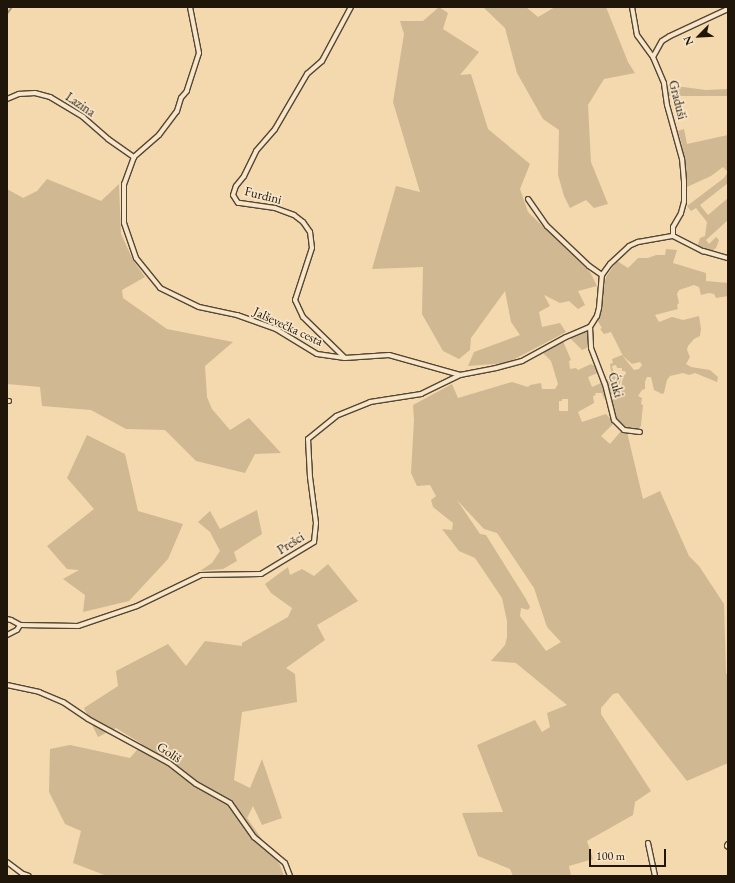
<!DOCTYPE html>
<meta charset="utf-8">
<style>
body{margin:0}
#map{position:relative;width:735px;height:883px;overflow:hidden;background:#f4d9ae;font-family:"EB Garamond",serif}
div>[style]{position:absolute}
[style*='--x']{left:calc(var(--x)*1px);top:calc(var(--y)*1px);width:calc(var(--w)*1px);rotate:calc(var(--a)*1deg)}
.green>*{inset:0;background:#d0b892}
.stream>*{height:1.5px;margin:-0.75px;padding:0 0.75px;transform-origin:0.75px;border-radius:0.75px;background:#ac9676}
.roads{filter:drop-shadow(1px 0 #544632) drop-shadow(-1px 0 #544632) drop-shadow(0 1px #544632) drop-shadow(0 -1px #544632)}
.street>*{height:4px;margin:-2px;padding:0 2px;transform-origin:2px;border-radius:2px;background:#f8e6ca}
span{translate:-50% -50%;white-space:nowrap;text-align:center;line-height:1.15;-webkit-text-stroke:3.5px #f8e6ca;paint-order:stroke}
.street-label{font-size:13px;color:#1f1508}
.frame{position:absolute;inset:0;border:8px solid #1f1508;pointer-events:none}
.north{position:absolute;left:679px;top:16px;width:40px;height:40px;-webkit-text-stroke:3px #f8e6ca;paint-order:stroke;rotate:246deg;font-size:11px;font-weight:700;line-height:16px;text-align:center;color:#1f1508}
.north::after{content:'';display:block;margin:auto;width:14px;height:18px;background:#1f1508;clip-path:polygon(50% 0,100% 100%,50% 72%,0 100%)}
.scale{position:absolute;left:589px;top:849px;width:77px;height:18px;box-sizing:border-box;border:2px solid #1f1508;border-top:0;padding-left:5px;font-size:12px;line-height:14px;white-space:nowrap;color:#1f1508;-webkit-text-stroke:3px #f8e6ca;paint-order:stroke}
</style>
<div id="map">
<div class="green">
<div style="clip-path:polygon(439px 7px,448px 13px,443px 29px,479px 52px,460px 75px,471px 74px,488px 129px,530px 164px,520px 189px,528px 212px,590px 272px,597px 286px,578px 291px,585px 305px,578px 309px,569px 301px,560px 303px,544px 295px,550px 306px,539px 312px,542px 327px,560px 323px,566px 332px,507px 363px,468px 366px,474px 352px,520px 335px,511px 322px,505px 291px,471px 338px,470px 350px,459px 359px,443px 351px,422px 314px,423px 267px,372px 269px,396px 186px,420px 192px,393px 102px,404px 34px,400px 21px,423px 21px)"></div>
<div style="clip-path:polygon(483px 7px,526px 7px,538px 17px,555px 7px,606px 7px,628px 62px,635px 73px,604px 79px,588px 105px,591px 162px,608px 204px,594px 208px,586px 200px,570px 208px,564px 196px,558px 175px,559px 130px,543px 119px,517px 73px,505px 28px)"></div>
<div style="clip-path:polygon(668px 85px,706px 90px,728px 89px,728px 96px,669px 96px)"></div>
<div style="clip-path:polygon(684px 129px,687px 144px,728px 135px,728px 183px,700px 205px,708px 215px,728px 198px,728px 220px,706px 240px,709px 244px,716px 237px,719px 240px,716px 248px,712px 251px,708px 251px,697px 247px,700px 238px,705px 236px,707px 222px,696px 208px,691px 211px,687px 206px,724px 178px,728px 172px,723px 167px,711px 176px,687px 187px,682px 145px,678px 131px)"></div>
<div style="clip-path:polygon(47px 179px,101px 201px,119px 184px,121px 234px,133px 260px,145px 277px,122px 290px,123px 298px,167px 329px,233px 342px,205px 366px,207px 397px,212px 409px,230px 430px,249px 418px,281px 453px,255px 454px,245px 473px,196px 461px,165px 430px,126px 429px,91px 410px,42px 406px,40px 387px,7px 384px,7px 189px,23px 198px,37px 191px)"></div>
<div style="clip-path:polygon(666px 249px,677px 250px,673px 263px,706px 273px,706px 281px,728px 283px,728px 296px,716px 298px,714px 294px,709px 293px,701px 295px,699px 287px,694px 285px,679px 290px,677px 294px,679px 303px,677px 305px,678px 309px,655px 315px,659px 322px,672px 317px,683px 320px,699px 316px,701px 329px,700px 336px,694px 339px,688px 346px,687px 350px,690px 357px,686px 364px,691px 367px,710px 370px,718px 377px,717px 382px,695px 373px,689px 375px,683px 373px,670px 376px,667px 380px,664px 393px,662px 394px,654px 390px,651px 377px,647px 377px,645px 382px,645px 389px,642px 390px,638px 396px,642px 398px,641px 404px,643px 405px,641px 426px,638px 430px,625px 429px,616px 419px,611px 400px,615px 398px,620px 394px,623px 376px,626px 374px,625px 371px,622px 371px,622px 368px,617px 368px,616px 365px,612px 366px,615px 377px,620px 376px,621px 378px,618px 392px,614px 396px,610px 394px,605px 380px,612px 378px,610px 364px,613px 363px,612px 359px,622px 355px,634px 370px,639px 369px,642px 365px,640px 362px,632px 364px,623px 356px,611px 332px,604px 334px,600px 329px,602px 328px,597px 320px,606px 277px,617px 261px,628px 268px,638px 258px,648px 258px,656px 255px,665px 255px)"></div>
<div style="clip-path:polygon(587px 330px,589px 347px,582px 350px,570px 338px)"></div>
<div style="clip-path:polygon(evenodd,563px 341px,571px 360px,569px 361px,570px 369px,576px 368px,578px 370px,591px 364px,596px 367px,600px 372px,588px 377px,592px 387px,601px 383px,599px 377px,601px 376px,606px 395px,604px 399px,602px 393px,595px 393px,596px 395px,593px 396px,594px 403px,578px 412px,582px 422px,606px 414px,614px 423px,601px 436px,610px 444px,621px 431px,627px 432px,643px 499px,660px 491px,689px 556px,699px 566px,724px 604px,726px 673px,728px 675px,728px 763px,687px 781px,618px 693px,613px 694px,601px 708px,601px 714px,651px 791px,635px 802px,633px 815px,587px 841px,593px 859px,569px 866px,571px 876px,513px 876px,510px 869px,478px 856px,462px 813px,503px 812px,477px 745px,535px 720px,542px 732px,550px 727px,547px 713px,567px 705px,516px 663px,491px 661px,505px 645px,507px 637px,507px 621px,502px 598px,475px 558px,459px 551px,442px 529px,452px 530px,453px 523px,433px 507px,431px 500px,436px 496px,430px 485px,417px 486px,411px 473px,414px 420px,413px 405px,452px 384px,458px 398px,512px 382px,528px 387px,530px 385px,541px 383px,542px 389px,555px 389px,558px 384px,551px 361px,543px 353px,563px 341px,562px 399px,568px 399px,568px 411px,559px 411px,559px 401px,562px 401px,562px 399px,563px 341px,457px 500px,484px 529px,497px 533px,534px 588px,547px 627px,561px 642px,546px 651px,520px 616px,521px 608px,528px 610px,530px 607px,526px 599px,486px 535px,480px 534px,457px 500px)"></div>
<div style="clip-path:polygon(87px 435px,125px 454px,138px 511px,183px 524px,168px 559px,129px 601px,83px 612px,85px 595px,63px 579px,79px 570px,67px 569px,47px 546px,94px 509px,67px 478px)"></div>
<div style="clip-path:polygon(257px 510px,262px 534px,234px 552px,237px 561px,223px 569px,200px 571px,212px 563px,220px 551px,210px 532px,198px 522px,210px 511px,220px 529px)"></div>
<div style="clip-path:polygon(328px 564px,358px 601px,317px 625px,325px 640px,286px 668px,295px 674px,297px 702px,242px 712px,234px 780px,250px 788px,262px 759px,282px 818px,262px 825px,253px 806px,247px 818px,280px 865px,284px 876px,107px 876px,73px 863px,81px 831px,65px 824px,49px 792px,50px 749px,70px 745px,130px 758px,142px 744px,116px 728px,98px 737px,84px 708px,118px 686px,116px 671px,168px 644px,186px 666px,205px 641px,242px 646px,242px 643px,288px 617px,292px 608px,271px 593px,265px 584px,288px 567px,290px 575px,302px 569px,314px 576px)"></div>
</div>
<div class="stream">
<div style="--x:7;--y:14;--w:9;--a:-54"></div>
</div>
<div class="roads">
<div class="street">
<div style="--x:190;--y:7;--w:47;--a:78.9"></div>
<div style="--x:199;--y:53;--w:40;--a:108"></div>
<div style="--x:187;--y:91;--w:9;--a:131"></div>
<div style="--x:181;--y:98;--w:14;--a:107"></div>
<div style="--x:177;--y:111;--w:30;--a:127"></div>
<div style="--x:159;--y:135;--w:33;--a:139"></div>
<div style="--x:134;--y:157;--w:29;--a:110"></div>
<div style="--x:124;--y:184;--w:39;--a:90"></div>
<div style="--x:124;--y:223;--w:37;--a:71"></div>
<div style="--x:136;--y:258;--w:38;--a:51"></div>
<div style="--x:160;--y:288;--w:43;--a:26"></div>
<div style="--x:199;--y:307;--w:39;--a:12"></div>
<div style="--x:237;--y:315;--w:41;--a:19.7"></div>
<div style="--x:276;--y:329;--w:48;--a:31.4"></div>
<div style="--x:317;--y:354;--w:28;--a:8"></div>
<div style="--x:345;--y:358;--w:44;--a:-3.9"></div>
<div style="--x:389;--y:355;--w:74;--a:15.7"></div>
<div style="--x:632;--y:7;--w:28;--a:80"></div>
<div style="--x:637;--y:35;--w:27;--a:54"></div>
<div style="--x:7;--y:99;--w:13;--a:-23"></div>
<div style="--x:19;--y:94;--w:16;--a:-4"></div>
<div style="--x:35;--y:93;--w:16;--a:15"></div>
<div style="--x:50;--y:97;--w:39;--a:31"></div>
<div style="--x:83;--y:117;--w:33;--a:41"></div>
<div style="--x:108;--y:139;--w:32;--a:35"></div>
<div style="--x:528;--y:199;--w:33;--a:55"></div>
<div style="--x:547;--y:226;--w:58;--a:43.6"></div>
<div style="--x:589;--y:266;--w:16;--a:35"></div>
<div style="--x:673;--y:236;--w:9;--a:-90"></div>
<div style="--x:673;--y:227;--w:16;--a:-60"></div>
<div style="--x:681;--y:213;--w:11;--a:-75"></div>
<div style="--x:684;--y:202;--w:21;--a:-90"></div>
<div style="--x:684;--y:181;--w:22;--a:-95"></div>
<div style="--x:682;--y:159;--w:56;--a:-105.5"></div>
<div style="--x:667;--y:105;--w:22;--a:-98"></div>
<div style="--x:664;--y:83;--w:28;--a:-113"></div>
<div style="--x:653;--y:57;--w:18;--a:-61"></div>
<div style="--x:662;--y:41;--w:9;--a:-32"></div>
<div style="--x:670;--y:36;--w:64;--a:-25"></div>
<div style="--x:590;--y:327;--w:21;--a:87"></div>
<div style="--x:591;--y:348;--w:39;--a:69"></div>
<div style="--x:605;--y:384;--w:37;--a:76"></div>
<div style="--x:614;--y:420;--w:14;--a:45"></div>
<div style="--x:624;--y:430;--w:16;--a:7"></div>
<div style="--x:345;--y:358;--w:59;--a:-135.7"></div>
<div style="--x:303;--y:317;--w:19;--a:-115"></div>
<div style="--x:295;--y:300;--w:55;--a:-71.9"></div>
<div style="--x:312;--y:248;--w:16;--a:-97"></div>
<div style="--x:310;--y:232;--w:12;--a:-125"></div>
<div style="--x:303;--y:222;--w:11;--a:-142"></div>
<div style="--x:294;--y:215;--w:20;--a:-160"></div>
<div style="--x:275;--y:208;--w:37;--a:-172"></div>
<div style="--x:238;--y:203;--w:9;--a:-122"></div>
<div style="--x:233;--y:195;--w:9;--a:-72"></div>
<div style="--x:236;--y:186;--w:13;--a:-51"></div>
<div style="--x:244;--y:176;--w:28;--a:-64"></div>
<div style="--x:256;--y:151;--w:29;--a:-49"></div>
<div style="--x:275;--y:129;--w:64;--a:-59.8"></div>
<div style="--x:307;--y:74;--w:20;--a:-41"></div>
<div style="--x:322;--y:61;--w:61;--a:-61.8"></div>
<div style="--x:7;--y:401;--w:2;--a:0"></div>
<div style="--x:7;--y:619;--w:4;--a:14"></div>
<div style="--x:11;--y:620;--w:10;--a:29"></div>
<div style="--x:20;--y:625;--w:58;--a:1"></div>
<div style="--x:78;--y:626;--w:62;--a:-18.7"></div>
<div style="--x:137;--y:606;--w:71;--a:-25.8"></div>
<div style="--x:201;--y:575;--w:60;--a:-1"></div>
<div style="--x:261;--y:574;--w:62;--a:-31.1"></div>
<div style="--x:314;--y:542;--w:19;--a:-84"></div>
<div style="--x:316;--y:523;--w:46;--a:-97.4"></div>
<div style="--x:310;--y:477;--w:38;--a:-93"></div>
<div style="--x:308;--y:439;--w:36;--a:-39"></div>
<div style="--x:336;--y:416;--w:37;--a:-22"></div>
<div style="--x:370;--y:402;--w:52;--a:-8.9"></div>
<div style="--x:421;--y:394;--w:43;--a:-26"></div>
<div style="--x:460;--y:375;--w:37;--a:-11"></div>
<div style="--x:496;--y:368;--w:27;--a:-15"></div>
<div style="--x:522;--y:361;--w:50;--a:-28.6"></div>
<div style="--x:566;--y:337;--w:26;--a:-23"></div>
<div style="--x:590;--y:327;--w:13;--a:-58"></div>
<div style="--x:597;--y:316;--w:8;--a:-76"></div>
<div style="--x:599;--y:308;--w:33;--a:-85"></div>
<div style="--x:602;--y:275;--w:14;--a:-54"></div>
<div style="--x:610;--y:264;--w:26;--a:-43"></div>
<div style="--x:629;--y:246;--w:10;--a:-24"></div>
<div style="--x:638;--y:242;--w:36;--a:-10"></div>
<div style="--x:673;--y:236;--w:34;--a:27"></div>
<div style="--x:703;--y:251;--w:26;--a:16"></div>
<div style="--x:7;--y:635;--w:11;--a:-27"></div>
<div style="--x:17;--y:630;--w:6;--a:-59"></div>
<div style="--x:7;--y:685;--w:33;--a:12"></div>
<div style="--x:39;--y:692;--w:26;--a:23"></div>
<div style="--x:63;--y:702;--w:30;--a:34"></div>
<div style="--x:88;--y:719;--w:92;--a:28.5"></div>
<div style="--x:169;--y:763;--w:34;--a:38"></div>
<div style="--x:196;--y:784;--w:39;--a:29"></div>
<div style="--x:230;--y:803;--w:42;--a:54.8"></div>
<div style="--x:254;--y:837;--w:40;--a:40"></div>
<div style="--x:285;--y:863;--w:14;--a:69"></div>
<div style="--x:648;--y:843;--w:34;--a:78"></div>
<div style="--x:728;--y:844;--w:2;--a:117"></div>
<div style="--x:727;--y:846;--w:1;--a:45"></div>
<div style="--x:7;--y:862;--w:20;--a:37"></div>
<div style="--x:23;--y:874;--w:6;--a:18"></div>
</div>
</div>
<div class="street-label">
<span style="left:677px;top:100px;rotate:76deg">Graduši</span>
<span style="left:80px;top:105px;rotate:34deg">Lazina</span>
<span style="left:263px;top:196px;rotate:14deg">Furdini</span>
<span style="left:288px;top:327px;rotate:25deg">Jalševečka cesta</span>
<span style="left:615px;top:385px;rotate:74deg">Ćuki</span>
<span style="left:291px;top:544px;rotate:-32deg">Prešci</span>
<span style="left:169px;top:753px;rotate:33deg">Goliš</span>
</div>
<div class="frame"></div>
<div class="north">N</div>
<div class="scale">100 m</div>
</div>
